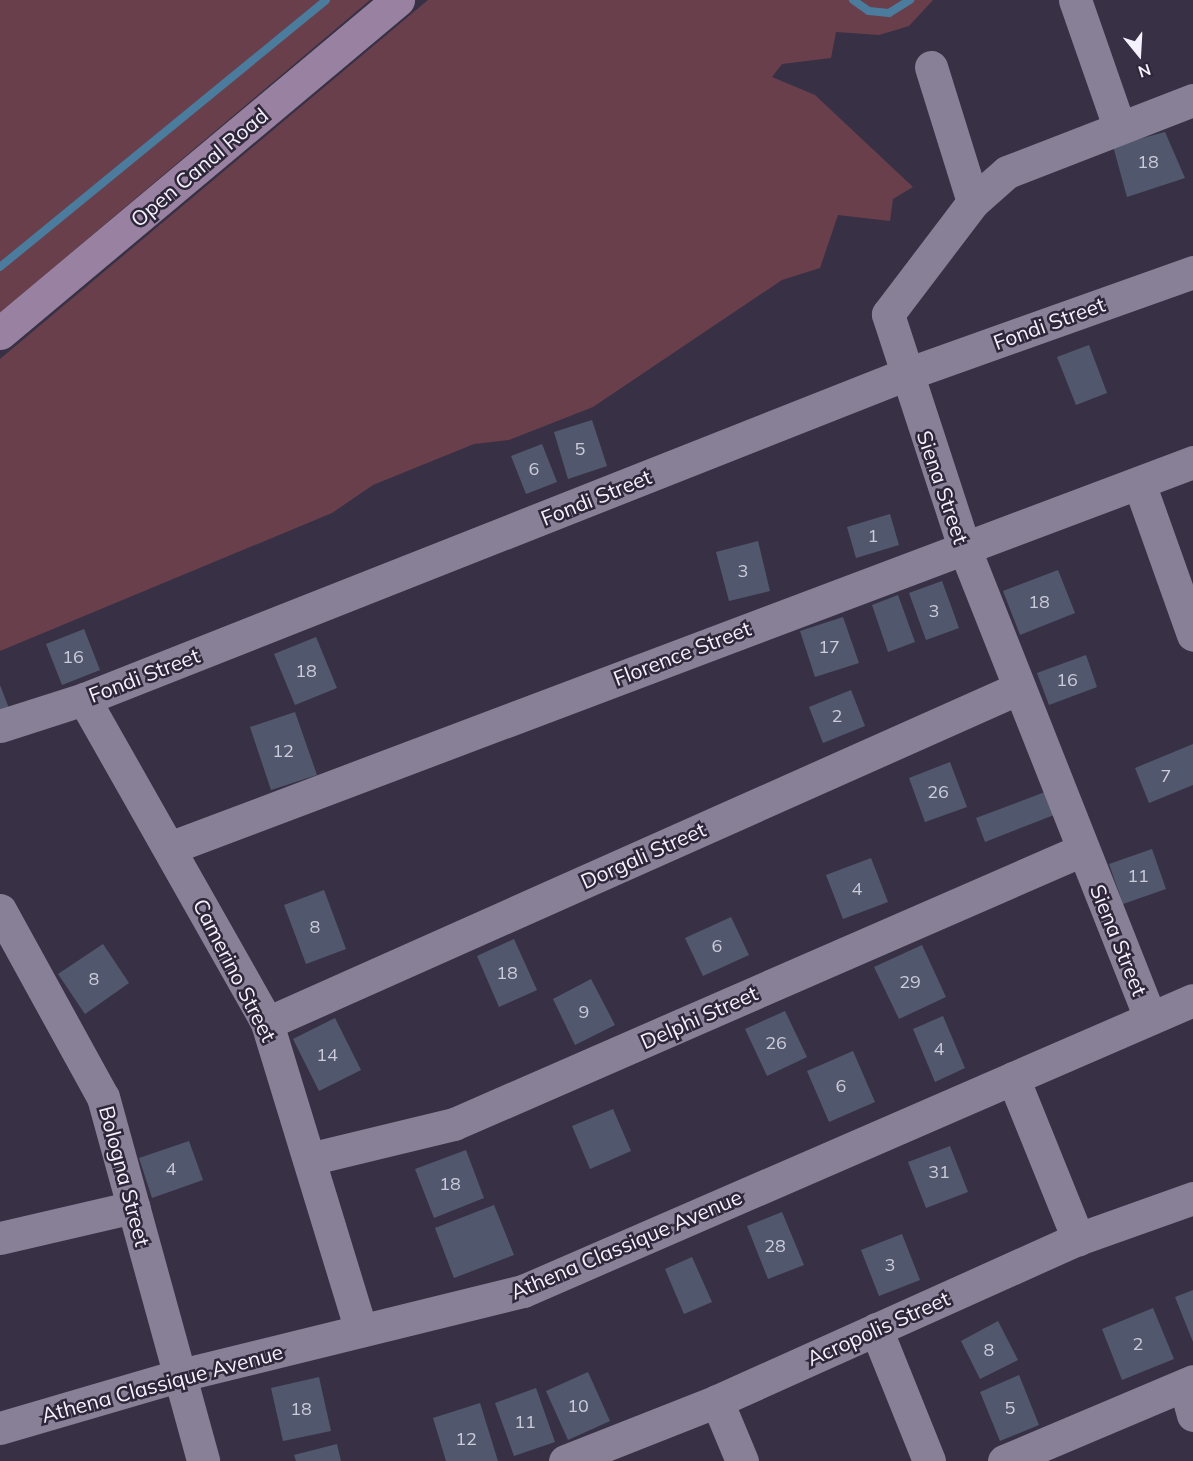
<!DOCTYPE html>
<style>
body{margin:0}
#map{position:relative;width:1193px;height:1461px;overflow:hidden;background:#383145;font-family:Mulish,sans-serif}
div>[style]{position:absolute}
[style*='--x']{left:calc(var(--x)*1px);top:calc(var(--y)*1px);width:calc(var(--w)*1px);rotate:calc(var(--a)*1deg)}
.green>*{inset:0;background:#693f4b}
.stream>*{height:8px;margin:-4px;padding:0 4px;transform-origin:4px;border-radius:4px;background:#4b7b9d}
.building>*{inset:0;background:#51586d}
.street>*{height:33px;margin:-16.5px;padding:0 16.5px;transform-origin:16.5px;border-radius:16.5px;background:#888097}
.secondary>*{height:33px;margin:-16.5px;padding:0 16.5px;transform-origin:16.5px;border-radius:16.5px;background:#9981a2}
span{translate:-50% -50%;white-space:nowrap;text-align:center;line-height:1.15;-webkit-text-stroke:5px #2e273a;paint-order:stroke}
.number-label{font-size:18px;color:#cccbda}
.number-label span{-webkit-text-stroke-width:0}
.street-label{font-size:21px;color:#f5f1fe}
.north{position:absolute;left:1109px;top:24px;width:60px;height:60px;-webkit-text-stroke:4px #2e273a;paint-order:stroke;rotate:162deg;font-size:16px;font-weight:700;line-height:24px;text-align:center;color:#f5f1fe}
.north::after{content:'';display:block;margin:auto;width:21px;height:27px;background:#f5f1fe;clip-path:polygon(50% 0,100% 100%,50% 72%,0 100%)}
</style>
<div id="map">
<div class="green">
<div style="clip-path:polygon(0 0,370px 0,0 313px)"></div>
<div style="clip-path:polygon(428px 0,933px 0,909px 26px,879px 35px,836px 32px,831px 58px,782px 64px,772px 77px,815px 95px,913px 187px,893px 199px,890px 221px,838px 215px,820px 268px,782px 280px,593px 407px,509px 440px,474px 444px,373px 485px,332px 513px,0 651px,0 359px)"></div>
</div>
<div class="stream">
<div style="--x:853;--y:0;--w:19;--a:35"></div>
<div style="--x:869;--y:11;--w:20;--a:6"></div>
<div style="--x:889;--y:13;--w:25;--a:-32"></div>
<div style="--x:0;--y:267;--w:421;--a:-39.3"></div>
</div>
<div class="building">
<div style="clip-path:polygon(1165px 132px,1185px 178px,1127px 197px,1113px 146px)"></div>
<div style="clip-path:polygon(1089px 345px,1107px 393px,1076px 405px,1057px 357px)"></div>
<div style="clip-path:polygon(592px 420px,607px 466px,568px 479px,554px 432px)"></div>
<div style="clip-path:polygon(542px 444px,557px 482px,526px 494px,511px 456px)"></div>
<div style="clip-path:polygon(890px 514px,899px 545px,856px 558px,847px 527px)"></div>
<div style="clip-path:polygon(758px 541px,770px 591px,729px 601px,716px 552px)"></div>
<div style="clip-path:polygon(1058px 570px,1075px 613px,1020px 635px,1003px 591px)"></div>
<div style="clip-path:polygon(942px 581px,959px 628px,926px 640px,909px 593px)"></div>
<div style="clip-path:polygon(898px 595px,915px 642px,888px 652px,872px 605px)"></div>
<div style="clip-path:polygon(843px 617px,859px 663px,815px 677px,800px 631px)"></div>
<div style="clip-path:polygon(84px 629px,100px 670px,62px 685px,46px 644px)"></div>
<div style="clip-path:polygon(316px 637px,337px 688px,295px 705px,274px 654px)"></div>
<div style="clip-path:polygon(1086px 655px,1097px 687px,1049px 705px,1037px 673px)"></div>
<div style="clip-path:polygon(0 685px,10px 711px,0 714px)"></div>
<div style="clip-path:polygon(851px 690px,865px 726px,823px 743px,809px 707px)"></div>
<div style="clip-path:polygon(295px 712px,317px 775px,271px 790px,250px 727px)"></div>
<div style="clip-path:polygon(1193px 744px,1193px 785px,1149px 803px,1135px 768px)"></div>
<div style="clip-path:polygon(950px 762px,967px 807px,925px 822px,909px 778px)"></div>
<div style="clip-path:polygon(1045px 792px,1054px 815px,985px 842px,976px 818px)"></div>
<div style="clip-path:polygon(1152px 849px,1166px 889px,1123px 904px,1109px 864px)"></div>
<div style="clip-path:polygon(871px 858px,888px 902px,843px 919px,826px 875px)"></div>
<div style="clip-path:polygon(324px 890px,346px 949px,306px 964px,284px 905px)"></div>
<div style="clip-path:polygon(731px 917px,749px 955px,703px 976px,685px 938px)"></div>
<div style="clip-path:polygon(514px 939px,537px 990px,499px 1007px,477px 956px)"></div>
<div style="clip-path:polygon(103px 944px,129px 983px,85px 1014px,58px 974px)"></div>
<div style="clip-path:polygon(922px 945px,946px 997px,899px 1019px,874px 967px)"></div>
<div style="clip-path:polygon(591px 979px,615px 1025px,575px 1045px,553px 999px)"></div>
<div style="clip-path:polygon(785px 1011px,807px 1057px,767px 1076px,745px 1029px)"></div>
<div style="clip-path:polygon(943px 1016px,965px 1068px,935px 1082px,913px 1029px)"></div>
<div style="clip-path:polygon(335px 1018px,361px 1070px,319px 1091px,293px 1039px)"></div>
<div style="clip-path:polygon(853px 1051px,875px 1102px,829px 1122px,807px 1071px)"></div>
<div style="clip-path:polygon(613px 1109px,631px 1151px,590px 1169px,572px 1126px)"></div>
<div style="clip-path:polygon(189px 1141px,203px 1180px,152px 1198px,139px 1158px)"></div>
<div style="clip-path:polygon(950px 1146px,968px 1192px,926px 1208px,908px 1162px)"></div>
<div style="clip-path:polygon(466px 1150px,484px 1198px,434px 1218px,415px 1169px)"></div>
<div style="clip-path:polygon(494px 1205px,514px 1255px,454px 1278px,435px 1228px)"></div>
<div style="clip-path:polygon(782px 1212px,804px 1265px,768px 1279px,747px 1226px)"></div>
<div style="clip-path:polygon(902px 1234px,920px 1280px,879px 1296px,861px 1250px)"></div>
<div style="clip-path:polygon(692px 1257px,712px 1302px,684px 1314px,665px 1269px)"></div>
<div style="clip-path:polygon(1193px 1290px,1193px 1342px,1175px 1297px)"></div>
<div style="clip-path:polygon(1153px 1308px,1174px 1359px,1122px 1380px,1102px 1329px)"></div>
<div style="clip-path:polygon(998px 1321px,1018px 1360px,980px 1379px,961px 1341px)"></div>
<div style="clip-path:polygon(588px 1372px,610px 1421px,568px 1440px,546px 1391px)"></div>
<div style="clip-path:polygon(1019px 1375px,1039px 1425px,1000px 1441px,980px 1392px)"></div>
<div style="clip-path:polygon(319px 1377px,331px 1431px,283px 1441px,271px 1388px)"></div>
<div style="clip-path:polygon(536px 1388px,555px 1442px,514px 1456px,495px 1403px)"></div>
<div style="clip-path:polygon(480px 1403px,498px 1461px,446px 1461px,433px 1418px)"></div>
<div style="clip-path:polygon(337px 1444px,341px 1461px,296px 1461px,294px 1455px)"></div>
</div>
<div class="street">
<div style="--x:1075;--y:0;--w:133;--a:70.8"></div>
<div style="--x:931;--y:67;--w:141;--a:72.7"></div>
<div style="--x:1139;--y:483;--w:161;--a:70.4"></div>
<div style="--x:84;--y:699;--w:372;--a:60.5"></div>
<div style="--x:267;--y:1023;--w:321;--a:73"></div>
<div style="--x:0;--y:726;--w:88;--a:-17.8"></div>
<div style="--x:84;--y:699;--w:882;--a:-21.56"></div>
<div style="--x:904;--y:375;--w:307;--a:-19.6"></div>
<div style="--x:172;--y:847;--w:1091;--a:-20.66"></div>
<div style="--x:0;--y:910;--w:213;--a:61.2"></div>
<div style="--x:103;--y:1097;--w:377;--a:74.6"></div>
<div style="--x:1149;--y:1015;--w:503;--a:-111.57"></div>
<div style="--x:964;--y:547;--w:245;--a:-108.1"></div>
<div style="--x:888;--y:314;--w:141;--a:-52.8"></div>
<div style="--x:973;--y:202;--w:45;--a:-41.4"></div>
<div style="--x:1007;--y:172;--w:199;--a:-21.2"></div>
<div style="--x:267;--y:1023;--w:823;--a:-24.01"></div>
<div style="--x:1013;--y:1078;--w:174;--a:68"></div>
<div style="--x:309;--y:1159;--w:149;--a:-13.6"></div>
<div style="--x:454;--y:1124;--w:685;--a:-23.57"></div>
<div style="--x:0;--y:1238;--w:137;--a:-13.1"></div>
<div style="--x:876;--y:1329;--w:142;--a:68.1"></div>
<div style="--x:1185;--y:1385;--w:31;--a:75"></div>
<div style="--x:717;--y:1401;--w:65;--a:67.4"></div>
<div style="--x:0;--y:1428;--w:189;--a:-16.3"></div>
<div style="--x:181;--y:1375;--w:352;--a:-13.8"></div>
<div style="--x:523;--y:1291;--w:730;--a:-23.48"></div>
<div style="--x:565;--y:1461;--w:163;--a:-21.5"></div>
<div style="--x:717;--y:1401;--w:396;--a:-24.2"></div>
<div style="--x:1078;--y:1239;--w:122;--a:-19.6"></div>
<div style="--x:1004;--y:1461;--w:205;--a:-22.9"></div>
</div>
<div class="secondary">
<div style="--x:0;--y:333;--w:519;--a:-39.92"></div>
</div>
<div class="number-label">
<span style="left:1148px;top:162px">18</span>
<span style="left:580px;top:449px">5</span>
<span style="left:534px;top:469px">6</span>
<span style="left:873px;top:536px">1</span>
<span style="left:743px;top:571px">3</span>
<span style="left:1039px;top:602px">18</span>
<span style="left:934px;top:611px">3</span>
<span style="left:829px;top:647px">17</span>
<span style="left:73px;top:657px">16</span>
<span style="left:306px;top:671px">18</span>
<span style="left:1067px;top:680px">16</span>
<span style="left:837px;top:716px">2</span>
<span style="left:283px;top:751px">12</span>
<span style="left:1166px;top:776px">7</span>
<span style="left:938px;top:792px">26</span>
<span style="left:1138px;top:876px">11</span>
<span style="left:857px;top:889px">4</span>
<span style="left:315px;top:927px">8</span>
<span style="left:717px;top:946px">6</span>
<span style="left:507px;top:973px">18</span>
<span style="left:94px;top:979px">8</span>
<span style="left:910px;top:982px">29</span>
<span style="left:584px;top:1012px">9</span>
<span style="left:776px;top:1043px">26</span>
<span style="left:939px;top:1049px">4</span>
<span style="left:327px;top:1055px">14</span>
<span style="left:841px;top:1086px">6</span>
<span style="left:171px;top:1169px">4</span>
<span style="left:939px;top:1172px">31</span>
<span style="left:450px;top:1184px">18</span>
<span style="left:775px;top:1246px">28</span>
<span style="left:890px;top:1265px">3</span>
<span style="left:1138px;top:1344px">2</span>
<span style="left:989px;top:1350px">8</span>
<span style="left:578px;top:1406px">10</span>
<span style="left:1010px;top:1408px">5</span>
<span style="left:301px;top:1409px">18</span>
<span style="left:525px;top:1422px">11</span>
<span style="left:466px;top:1439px">12</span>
</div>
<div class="street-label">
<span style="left:199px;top:167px;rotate:-40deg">Open Canal Road</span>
<span style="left:1049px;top:323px;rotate:-20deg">Fondi Street</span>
<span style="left:943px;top:487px;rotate:71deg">Siena Street</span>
<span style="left:596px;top:497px;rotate:-22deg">Fondi Street</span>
<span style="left:682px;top:653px;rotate:-21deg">Florence Street</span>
<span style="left:144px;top:675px;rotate:-21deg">Fondi Street</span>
<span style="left:643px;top:855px;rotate:-24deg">Dorgali Street</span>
<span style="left:1119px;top:940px;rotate:68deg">Siena Street</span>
<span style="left:235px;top:970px;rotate:63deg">Camerino Street</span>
<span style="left:699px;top:1017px;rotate:-24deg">Delphi Street</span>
<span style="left:125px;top:1176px;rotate:75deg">Bologna Street</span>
<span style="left:626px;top:1244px;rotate:-23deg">Athena Classique Avenue</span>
<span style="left:878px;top:1328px;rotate:-24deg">Acropolis Street</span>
<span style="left:162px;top:1383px;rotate:-15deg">Athena Classique Avenue</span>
</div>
<div class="north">N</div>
</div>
